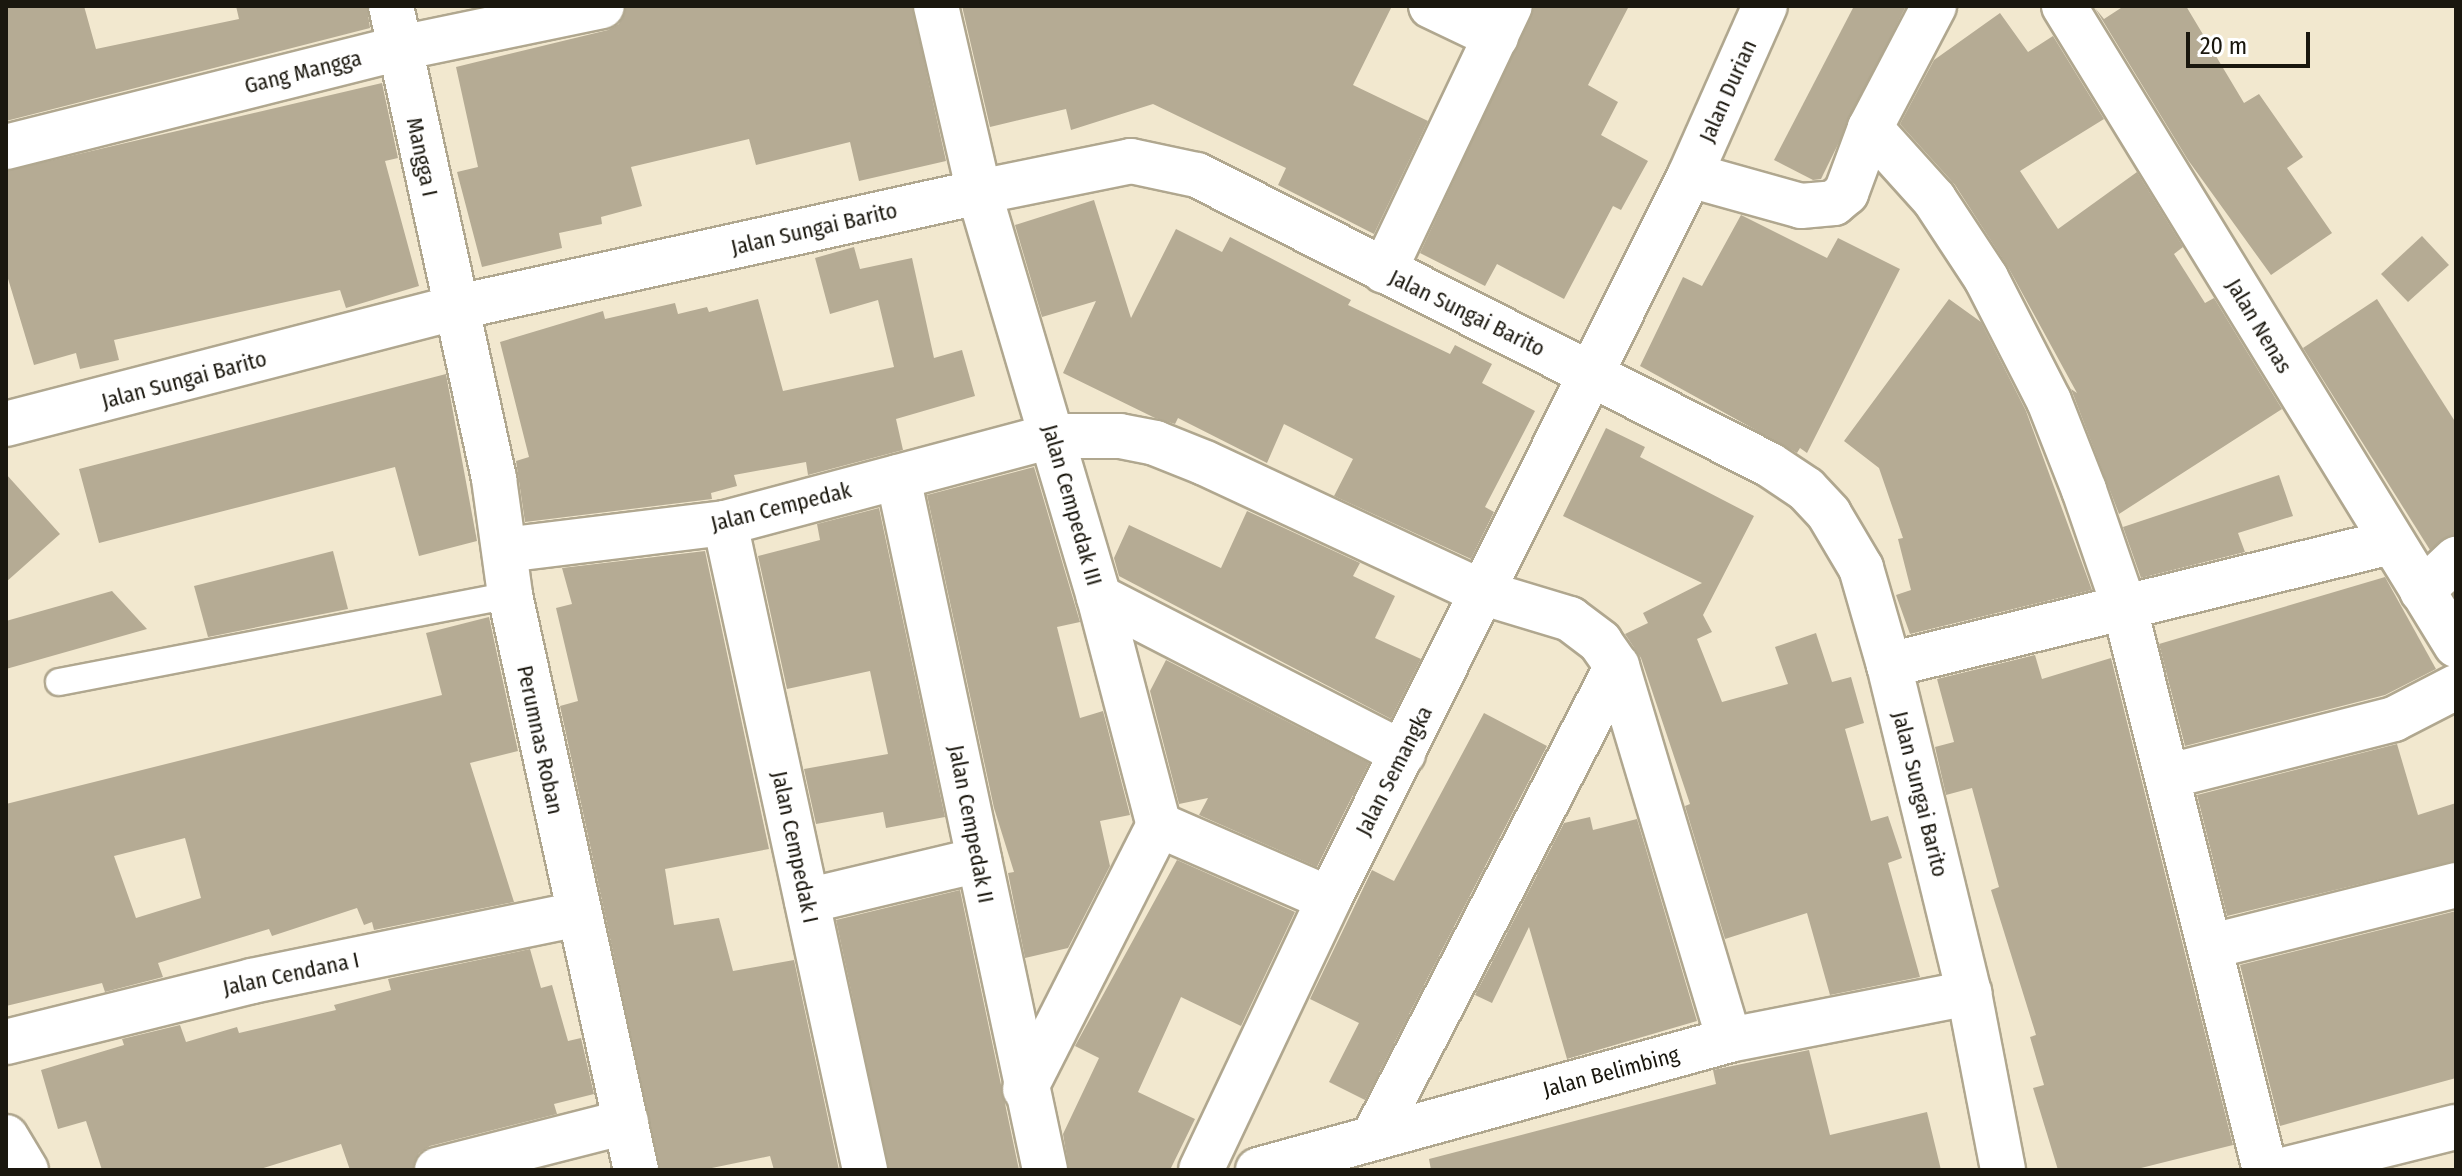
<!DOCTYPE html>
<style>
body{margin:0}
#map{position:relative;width:2462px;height:1176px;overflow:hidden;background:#f2e8cf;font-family:"Fira Sans Condensed",sans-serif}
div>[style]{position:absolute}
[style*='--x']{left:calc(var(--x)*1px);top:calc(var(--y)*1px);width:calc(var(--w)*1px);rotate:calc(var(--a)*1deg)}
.building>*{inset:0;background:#b5ab94}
.roads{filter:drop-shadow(2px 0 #b0a78f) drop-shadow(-2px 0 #b0a78f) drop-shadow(0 2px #b0a78f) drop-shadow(0 -2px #b0a78f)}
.lane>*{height:26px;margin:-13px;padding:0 13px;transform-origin:13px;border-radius:13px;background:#fff}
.street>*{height:44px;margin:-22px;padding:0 22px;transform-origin:22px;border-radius:22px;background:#fff}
span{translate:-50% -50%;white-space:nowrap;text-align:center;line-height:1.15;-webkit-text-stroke:8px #fff;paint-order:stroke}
.street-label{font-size:22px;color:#1a170e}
.frame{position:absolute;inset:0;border:8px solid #1a170e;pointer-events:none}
.scale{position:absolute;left:2186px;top:32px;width:124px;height:36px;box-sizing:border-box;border:4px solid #1a170e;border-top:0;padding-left:10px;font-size:24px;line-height:28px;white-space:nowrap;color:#1a170e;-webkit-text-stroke:6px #fff;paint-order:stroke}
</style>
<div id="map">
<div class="building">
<div style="clip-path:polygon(6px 6px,84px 6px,96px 49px,239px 19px,236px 6px,367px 6px,370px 28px,6px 121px)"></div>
<div style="clip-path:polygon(626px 6px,912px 6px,946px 161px,859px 181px,850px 142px,756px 165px,749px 139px,631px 167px,642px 206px,601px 217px,602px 224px,559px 233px,562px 248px,482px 267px,457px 172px,478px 167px,456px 67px,608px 30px,619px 24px)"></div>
<div style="clip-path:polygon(962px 6px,1392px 6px,1353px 85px,1428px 121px,1374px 234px,1278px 185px,1286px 168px,1153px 104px,1071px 130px,1066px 109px,990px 127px)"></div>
<div style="clip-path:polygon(1535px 6px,1629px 6px,1588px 85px,1618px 102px,1601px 135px,1648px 161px,1621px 210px,1613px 206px,1564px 299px,1497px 264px,1485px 286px,1420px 253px)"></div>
<div style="clip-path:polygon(1854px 6px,1906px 6px,1821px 179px,1813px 180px,1774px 160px)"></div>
<div style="clip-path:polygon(2124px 6px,2186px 6px,2244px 103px,2259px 94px,2303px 157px,2287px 168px,2332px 233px,2271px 275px,2188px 160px,2095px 8px,2104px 19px)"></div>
<div style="clip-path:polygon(2000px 13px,2028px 52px,2053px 36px,2104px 119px,2020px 171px,2058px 229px,2137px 172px,2183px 247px,2174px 254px,2205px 303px,2214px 298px,2282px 409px,2119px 514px,2071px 389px,2077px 393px,2008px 267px,1955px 185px,1900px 124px,1934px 60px)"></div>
<div style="clip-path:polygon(382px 83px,398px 158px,385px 161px,419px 286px,346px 308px,340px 290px,114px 340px,119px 360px,80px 369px,76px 353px,34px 365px,6px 272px,6px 171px)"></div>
<div style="clip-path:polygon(1094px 200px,1131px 318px,1176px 229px,1222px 252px,1230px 237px,1351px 300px,1348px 305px,1450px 354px,1455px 345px,1492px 364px,1482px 383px,1535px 411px,1485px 507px,1494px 512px,1471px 559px,1334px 496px,1353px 459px,1284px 424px,1267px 463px,1178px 418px,1175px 424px,1155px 418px,1063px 373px,1096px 301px,1042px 317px,1015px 225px)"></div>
<div style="clip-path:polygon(1741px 215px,1827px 258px,1838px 238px,1900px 269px,1807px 453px,1800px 448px,1797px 453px,1640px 366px,1683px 277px,1702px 286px)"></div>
<div style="clip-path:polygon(2422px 236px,2449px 265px,2408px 302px,2381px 274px)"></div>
<div style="clip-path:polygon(854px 247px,860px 269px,912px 258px,934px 358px,962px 350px,975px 396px,896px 419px,903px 450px,808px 475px,806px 462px,734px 475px,737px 486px,711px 493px,712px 499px,525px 522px,516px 461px,529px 457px,500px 342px,603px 311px,605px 319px,675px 303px,678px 314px,707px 307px,709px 312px,758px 299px,783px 391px,894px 367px,878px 300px,830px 314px,815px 258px)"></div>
<div style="clip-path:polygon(1949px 299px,1981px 322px,2026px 411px,2092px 590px,1910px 634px,1896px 595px,1911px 590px,1898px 539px,1903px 538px,1879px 468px,1844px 441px)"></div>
<div style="clip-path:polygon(2377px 299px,2456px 423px,2456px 535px,2430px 550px,2303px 348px)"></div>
<div style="clip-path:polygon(446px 374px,477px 541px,419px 556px,395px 467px,99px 543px,79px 469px)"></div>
<div style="clip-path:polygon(1606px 428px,1645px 447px,1640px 457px,1754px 516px,1703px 615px,1712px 632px,1697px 639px,1722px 702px,1788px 684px,1775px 647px,1816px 633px,1832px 682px,1851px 677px,1864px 723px,1845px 729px,1871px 821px,1888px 816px,1902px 858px,1888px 863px,1920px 977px,1830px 995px,1807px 913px,1725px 939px,1685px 806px,1690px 804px,1641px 658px,1625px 634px,1648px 623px,1643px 613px,1702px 583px,1563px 516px)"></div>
<div style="clip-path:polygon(1034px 467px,1080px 622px,1057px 627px,1080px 718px,1103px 711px,1130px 815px,1100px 821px,1110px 866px,1068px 948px,1025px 958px,1008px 873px,1014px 872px,994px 808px,927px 495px)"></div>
<div style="clip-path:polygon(6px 474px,60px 534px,6px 582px)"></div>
<div style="clip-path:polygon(2279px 475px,2293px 516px,2238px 533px,2245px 552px,2141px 578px,2123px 527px)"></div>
<div style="clip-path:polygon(879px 508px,945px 817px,886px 828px,883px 812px,816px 824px,804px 769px,888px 754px,870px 671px,787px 689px,758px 556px,820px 540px,817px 524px)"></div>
<div style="clip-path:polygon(1247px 511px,1360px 563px,1353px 576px,1395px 596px,1375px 638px,1421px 659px,1391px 719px,1119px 576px,1114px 558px,1129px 525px,1221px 568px)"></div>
<div style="clip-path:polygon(333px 551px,348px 609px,208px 637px,194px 586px)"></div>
<div style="clip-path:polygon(705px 551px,769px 849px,665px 869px,674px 925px,719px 918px,733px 971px,794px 960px,839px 1170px,774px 1170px,770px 1156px,702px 1170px,660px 1170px,560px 706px,578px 701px,556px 608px,572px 604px,562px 568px)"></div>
<div style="clip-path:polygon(2385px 577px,2436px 669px,2385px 695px,2185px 746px,2159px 644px)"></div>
<div style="clip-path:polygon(112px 591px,147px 629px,6px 669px,6px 621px)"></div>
<div style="clip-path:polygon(evenodd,489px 617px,518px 751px,470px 763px,514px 902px,374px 930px,372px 922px,364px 925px,357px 908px,272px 936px,269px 929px,158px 963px,163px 977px,105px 992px,102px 983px,6px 1006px,6px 804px,442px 695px,426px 633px,489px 617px,185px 838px,201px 898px,136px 918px,114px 856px,185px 838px)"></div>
<div style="clip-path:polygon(2035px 655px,2042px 679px,2111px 658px,2233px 1145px,2133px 1170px,2058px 1170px,2033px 1088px,2044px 1085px,2030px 1037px,2036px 1035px,1991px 890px,1999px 887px,1972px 788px,1946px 795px,1935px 747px,1954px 742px,1937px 679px)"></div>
<div style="clip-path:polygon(1166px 660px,1369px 763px,1317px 867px,1199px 815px,1208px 798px,1179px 804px,1150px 691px)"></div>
<div style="clip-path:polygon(1484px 713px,1547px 746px,1365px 1100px,1329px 1082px,1359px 1023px,1310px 999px,1372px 870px,1394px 881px)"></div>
<div style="clip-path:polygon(2397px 744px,2418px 815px,2456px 803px,2456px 861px,2227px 916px,2197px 795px)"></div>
<div style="clip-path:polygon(1590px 817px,1593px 830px,1637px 819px,1697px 1021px,1567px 1059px,1529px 927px,1492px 1003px,1475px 995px,1564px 823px)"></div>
<div style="clip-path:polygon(1177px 860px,1295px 912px,1241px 1026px,1181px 997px,1138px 1092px,1195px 1119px,1170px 1170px,1069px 1170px,1063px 1134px,1099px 1058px,1075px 1046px)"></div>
<div style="clip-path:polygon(960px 890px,1019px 1170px,889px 1170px,836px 920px)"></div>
<div style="clip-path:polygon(2456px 911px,2456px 1078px,2280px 1126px,2240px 965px)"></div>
<div style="clip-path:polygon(530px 949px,541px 988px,552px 985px,568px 1041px,581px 1038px,594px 1094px,554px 1104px,557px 1114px,430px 1146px,419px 1153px,413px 1170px,350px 1170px,341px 1144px,257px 1170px,102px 1170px,86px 1121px,58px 1129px,41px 1070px,124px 1045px,122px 1039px,180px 1025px,186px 1042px,237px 1027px,239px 1033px,336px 1010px,334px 1005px,391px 990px,388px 979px)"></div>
<div style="clip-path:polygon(1809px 1050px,1830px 1135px,1927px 1112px,1941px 1170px,1431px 1170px,1429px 1159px,1716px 1084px,1713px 1070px)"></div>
</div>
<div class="roads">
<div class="lane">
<div style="--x:59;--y:682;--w:459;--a:-10.9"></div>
</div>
<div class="street">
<div style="--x:391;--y:6;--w:484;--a:77.7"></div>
<div style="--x:494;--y:479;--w:117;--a:82.1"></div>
<div style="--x:510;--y:595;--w:589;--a:77.64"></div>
<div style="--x:936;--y:6;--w:191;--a:77"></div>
<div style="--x:979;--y:192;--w:422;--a:73.5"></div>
<div style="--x:1099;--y:597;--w:236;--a:75.3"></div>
<div style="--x:1159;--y:825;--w:185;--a:23.5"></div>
<div style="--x:1431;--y:6;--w:72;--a:25.5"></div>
<div style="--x:2064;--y:6;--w:750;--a:58.47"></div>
<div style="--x:1870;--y:128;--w:96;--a:48"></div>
<div style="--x:1934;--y:199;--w:95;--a:56.6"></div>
<div style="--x:1986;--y:278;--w:138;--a:62.9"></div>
<div style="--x:2049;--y:401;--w:96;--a:68.5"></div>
<div style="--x:2084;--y:490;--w:126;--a:71"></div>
<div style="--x:2125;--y:609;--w:578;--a:75.99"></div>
<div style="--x:6;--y:147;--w:406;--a:-14.1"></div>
<div style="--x:400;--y:48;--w:206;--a:-11.7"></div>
<div style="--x:1690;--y:175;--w:115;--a:15.6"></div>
<div style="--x:1801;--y:206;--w:33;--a:-5"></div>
<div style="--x:1834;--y:203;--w:16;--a:-40"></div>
<div style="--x:1846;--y:193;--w:69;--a:-69.7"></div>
<div style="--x:1870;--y:128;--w:138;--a:-62.3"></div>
<div style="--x:1384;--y:271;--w:293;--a:-64.6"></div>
<div style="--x:6;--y:424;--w:463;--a:-14.5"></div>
<div style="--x:454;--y:308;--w:538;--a:-12.46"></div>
<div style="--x:979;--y:192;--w:155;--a:-11.5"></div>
<div style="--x:1131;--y:161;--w:67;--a:12"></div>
<div style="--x:1197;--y:175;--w:642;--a:26.84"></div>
<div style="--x:1770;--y:465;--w:43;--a:33.7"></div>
<div style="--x:1806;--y:489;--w:34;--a:47"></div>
<div style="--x:1829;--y:514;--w:63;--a:59.3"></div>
<div style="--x:1861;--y:568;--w:101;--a:73.9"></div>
<div style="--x:1889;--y:665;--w:338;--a:76.3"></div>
<div style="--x:1969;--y:993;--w:180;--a:79.1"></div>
<div style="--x:898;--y:477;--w:708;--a:78.02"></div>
<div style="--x:725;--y:523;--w:662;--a:77.79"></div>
<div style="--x:505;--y:550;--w:222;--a:-7"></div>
<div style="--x:725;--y:523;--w:338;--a:-14.9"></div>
<div style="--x:1052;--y:436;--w:68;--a:0"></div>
<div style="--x:1120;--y:436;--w:36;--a:11"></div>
<div style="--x:1155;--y:443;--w:54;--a:21.8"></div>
<div style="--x:1205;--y:463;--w:308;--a:25"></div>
<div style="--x:1484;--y:593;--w:90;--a:16.8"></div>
<div style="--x:1570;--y:619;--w:38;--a:37"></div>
<div style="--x:1600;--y:642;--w:29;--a:55"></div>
<div style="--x:1617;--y:666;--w:390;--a:73.3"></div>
<div style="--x:2422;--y:591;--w:47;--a:-43.3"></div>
<div style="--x:1099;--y:597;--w:342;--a:27.2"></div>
<div style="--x:1889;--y:665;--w:517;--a:-13.77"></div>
<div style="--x:2169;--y:776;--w:232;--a:-14.2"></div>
<div style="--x:2394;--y:719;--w:70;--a:-27.3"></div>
<div style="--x:807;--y:901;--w:177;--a:-13.4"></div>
<div style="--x:2212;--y:946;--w:252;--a:-14"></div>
<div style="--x:6;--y:1042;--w:253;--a:-13.9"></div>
<div style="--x:252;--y:981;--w:333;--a:-11.6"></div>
<div style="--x:1025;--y:1089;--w:296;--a:-63.1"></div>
<div style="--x:1374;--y:1136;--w:529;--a:-62.66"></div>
<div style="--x:6;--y:1137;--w:39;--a:59"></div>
<div style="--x:437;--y:1170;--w:195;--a:-14.3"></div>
<div style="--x:1201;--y:1170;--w:300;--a:-64.7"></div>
<div style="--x:1329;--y:899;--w:809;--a:-63.5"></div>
<div style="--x:1690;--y:175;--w:185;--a:-66.1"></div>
<div style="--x:1258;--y:1170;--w:489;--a:-15.4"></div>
<div style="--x:1729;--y:1040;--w:245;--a:-11.1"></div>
<div style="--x:2283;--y:1170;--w:178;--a:-14"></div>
</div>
</div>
<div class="street-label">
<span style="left:303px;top:72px;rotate:-14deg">Gang Mangga</span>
<span style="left:1728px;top:91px;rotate:-66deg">Jalan Durian</span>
<span style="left:422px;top:157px;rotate:78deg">Mangga I</span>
<span style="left:814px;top:229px;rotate:-13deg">Jalan Sungai Barito</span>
<span style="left:1467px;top:313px;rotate:26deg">Jalan Sungai Barito</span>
<span style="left:2259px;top:326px;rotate:59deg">Jalan Nenas</span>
<span style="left:184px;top:380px;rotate:-15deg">Jalan Sungai Barito</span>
<span style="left:1072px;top:505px;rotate:74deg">Jalan Cempedak III</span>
<span style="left:781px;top:507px;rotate:-14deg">Jalan Cempedak</span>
<span style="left:540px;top:740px;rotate:78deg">Perumnas Roban</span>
<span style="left:1394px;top:771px;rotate:-63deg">Jalan Semangka</span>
<span style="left:1920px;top:794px;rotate:76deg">Jalan Sungai Barito</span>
<span style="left:971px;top:824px;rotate:79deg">Jalan Cempedak II</span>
<span style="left:795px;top:847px;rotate:78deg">Jalan Cempedak I</span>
<span style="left:291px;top:974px;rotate:-12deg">Jalan Cendana I</span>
<span style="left:1611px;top:1072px;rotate:-15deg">Jalan Belimbing</span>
</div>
<div class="frame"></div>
<div class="scale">20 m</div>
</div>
